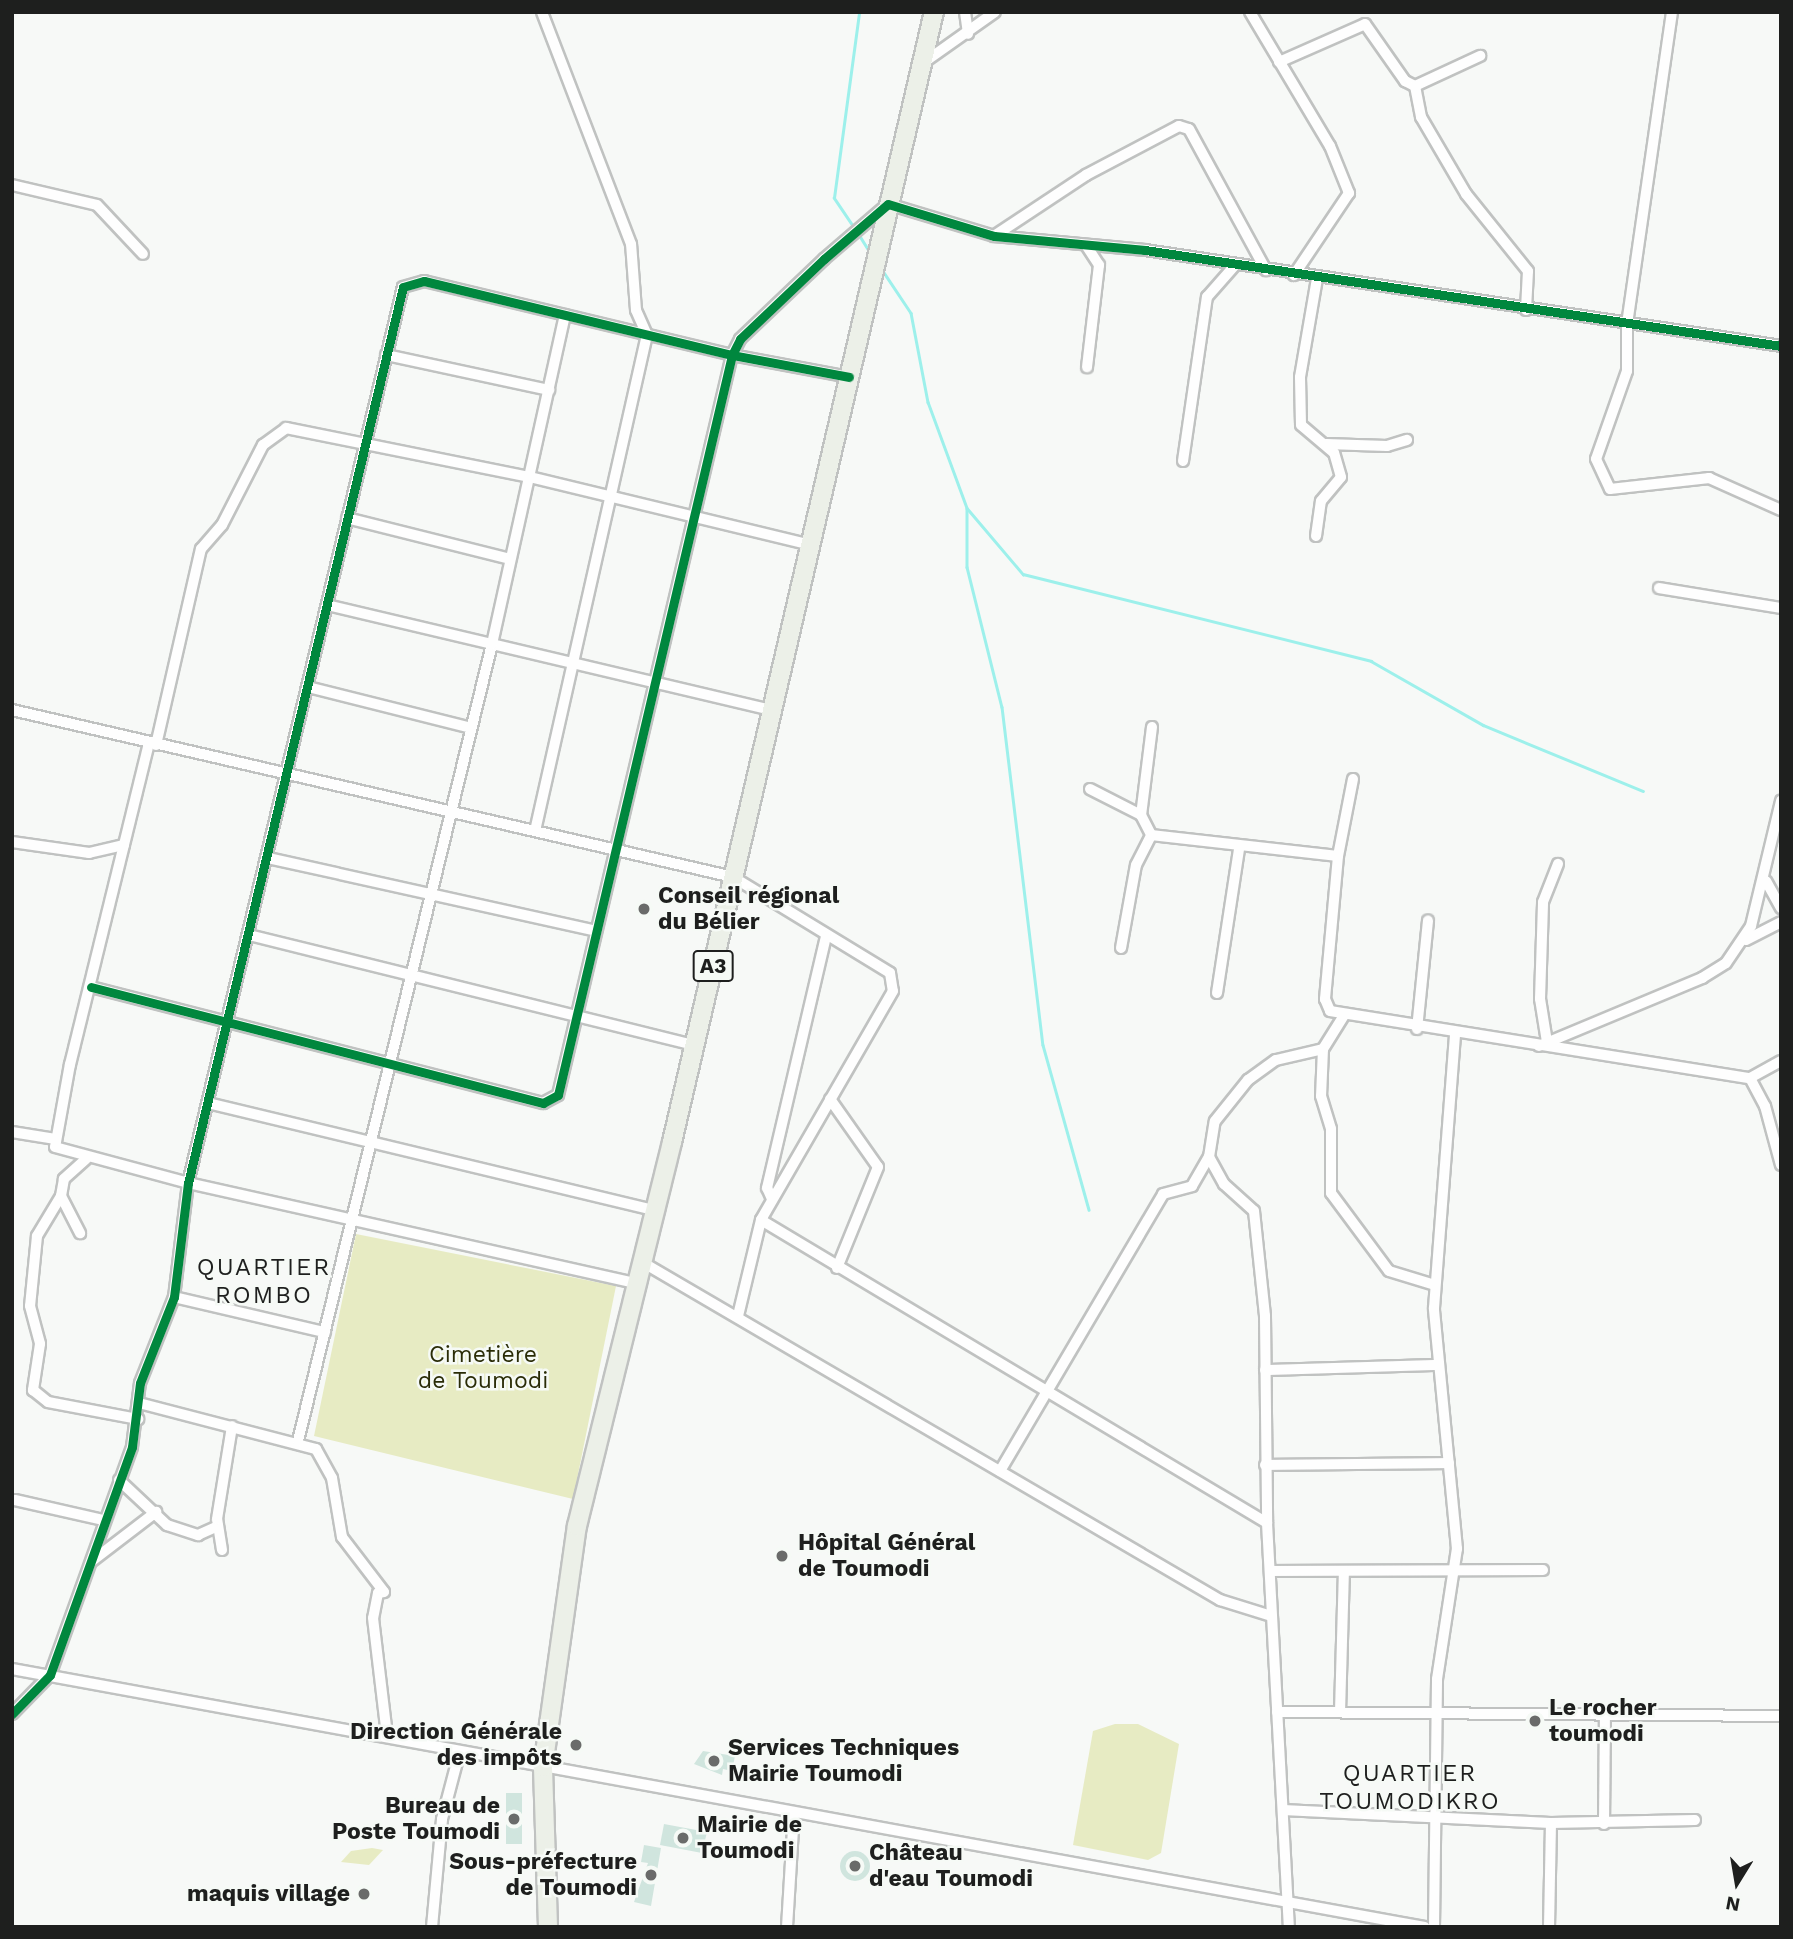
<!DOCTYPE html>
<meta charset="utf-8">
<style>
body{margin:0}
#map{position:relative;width:1793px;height:1939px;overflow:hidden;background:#f7f9f7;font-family:"Work Sans",sans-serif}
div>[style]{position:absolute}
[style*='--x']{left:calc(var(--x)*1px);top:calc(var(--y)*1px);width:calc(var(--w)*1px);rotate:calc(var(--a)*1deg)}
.green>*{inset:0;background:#e7ebc3}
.stream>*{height:2.5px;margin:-1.25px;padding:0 1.25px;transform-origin:1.25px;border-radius:1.25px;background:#9df0eb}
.building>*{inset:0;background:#d0e5de}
.round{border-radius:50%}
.roads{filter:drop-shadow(2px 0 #c0c2c1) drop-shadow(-2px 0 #c0c2c1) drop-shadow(0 2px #c0c2c1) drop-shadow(0 -2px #c0c2c1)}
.minor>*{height:10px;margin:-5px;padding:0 5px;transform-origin:5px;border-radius:5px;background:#fefefe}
.primary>*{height:18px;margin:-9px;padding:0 9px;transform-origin:9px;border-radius:9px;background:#ecf0e8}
.cycleway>*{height:9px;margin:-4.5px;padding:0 4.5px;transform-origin:4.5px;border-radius:4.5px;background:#00873e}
.dots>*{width:19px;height:19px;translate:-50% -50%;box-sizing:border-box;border:4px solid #f6faf6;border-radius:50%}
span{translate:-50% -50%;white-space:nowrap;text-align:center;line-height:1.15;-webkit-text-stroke:5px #f6faf6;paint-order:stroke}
.shield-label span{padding:2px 5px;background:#f6faf6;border:2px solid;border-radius:5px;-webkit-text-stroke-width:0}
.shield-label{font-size:21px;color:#1e1f1e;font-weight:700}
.poi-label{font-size:23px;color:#1e1f1e;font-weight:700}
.left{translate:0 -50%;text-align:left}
.right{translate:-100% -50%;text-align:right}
.park-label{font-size:23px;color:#2a2c07}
.neighbourhood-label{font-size:24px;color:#1e1f1e;letter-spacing:2px}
.frame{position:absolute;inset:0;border:14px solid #1e1f1e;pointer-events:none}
.north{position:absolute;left:1702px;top:1848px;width:70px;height:70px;-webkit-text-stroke:5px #f6faf6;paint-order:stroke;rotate:191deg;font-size:19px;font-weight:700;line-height:28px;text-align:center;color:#1e1f1e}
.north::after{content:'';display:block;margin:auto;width:24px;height:32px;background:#1e1f1e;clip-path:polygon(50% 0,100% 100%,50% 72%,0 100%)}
</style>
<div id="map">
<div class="green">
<div style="clip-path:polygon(356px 1234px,616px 1286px,573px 1499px,314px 1436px)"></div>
<div style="clip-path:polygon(1115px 1724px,1138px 1724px,1179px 1744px,1161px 1853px,1148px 1860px,1073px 1845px,1093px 1731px)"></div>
<div style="clip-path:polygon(372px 1848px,383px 1850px,369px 1865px,341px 1862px,351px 1851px)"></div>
</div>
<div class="stream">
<div style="--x:854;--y:228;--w:36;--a:-124"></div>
<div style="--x:834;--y:198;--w:188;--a:-82.3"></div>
<div style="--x:858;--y:233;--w:25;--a:58"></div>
<div style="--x:881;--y:268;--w:54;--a:56.3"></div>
<div style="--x:911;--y:313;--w:91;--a:79.2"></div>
<div style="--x:928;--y:402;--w:113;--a:69.8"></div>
<div style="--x:967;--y:508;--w:87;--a:49.7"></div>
<div style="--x:1023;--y:574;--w:359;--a:14"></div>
<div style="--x:1371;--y:661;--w:129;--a:29.7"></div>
<div style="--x:1483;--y:725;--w:173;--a:22.4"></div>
<div style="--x:967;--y:509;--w:58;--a:90"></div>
<div style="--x:967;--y:567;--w:144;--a:76"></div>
<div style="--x:1002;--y:707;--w:340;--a:83.1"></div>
<div style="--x:1043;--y:1045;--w:171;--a:74.4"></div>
</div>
<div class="building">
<div style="clip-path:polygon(703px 1751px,735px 1756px,732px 1771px,723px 1769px,722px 1775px,694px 1764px)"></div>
<div style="clip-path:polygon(506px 1793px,522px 1793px,522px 1844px,506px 1844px)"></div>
<div style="clip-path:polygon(664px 1824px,707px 1832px,702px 1853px,660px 1845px)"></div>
<div style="clip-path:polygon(644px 1845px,661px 1848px,651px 1906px,634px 1902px,648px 1863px,641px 1862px)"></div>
<div class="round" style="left:840px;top:1851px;width:30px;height:30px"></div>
</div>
<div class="roads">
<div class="minor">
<div style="--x:965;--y:12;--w:22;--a:82"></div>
<div style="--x:1250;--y:12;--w:156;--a:59.2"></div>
<div style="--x:1330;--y:146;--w:51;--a:68"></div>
<div style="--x:1349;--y:193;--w:99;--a:123.9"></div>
<div style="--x:1672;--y:12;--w:316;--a:98.2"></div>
<div style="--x:1627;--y:325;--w:46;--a:90"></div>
<div style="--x:1627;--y:371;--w:93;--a:109.4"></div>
<div style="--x:1596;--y:459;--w:33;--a:65"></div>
<div style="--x:1610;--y:489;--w:100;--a:-6.3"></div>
<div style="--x:1709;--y:478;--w:79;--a:24"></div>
<div style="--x:1279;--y:62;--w:94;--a:-23.8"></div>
<div style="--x:1365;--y:24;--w:70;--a:54.9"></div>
<div style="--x:1405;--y:81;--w:11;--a:27"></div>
<div style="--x:1415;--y:86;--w:72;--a:-24.8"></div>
<div style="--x:923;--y:63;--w:88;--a:-35.3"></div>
<div style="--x:1415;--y:86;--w:32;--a:79"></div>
<div style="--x:1421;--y:117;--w:89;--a:59.7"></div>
<div style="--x:1466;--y:194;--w:99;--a:51.2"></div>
<div style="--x:1528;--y:271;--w:39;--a:93"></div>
<div style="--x:12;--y:185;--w:87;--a:13.2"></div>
<div style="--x:97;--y:205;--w:67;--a:46.8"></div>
<div style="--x:994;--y:236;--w:110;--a:-33.5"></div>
<div style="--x:1086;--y:175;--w:105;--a:-27.8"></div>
<div style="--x:1179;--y:126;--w:10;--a:17"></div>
<div style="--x:1189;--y:129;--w:161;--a:61.4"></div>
<div style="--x:1086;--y:245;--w:24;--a:57"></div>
<div style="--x:1099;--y:265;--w:103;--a:96.7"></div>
<div style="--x:386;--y:355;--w:167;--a:12.1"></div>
<div style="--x:1326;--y:444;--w:61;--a:1.9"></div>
<div style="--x:1387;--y:446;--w:21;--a:-17"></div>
<div style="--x:1183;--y:461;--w:166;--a:-81.7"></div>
<div style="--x:1207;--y:297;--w:44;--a:-48.7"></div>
<div style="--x:347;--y:518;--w:168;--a:14.1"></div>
<div style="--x:1316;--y:536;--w:35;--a:-82"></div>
<div style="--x:1321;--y:501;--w:31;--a:-50"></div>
<div style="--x:1341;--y:477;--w:25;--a:-106"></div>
<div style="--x:1334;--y:453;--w:43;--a:-139.7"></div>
<div style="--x:1301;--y:425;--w:48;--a:-91.2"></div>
<div style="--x:1300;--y:377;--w:99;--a:-80.2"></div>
<div style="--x:1659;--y:588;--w:124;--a:9.3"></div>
<div style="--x:327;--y:605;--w:457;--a:13.3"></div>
<div style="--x:308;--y:687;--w:168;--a:14.1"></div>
<div style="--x:12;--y:710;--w:740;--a:13.04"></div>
<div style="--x:733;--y:877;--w:184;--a:31.4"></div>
<div style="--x:890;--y:973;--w:18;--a:81"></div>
<div style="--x:893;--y:991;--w:264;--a:120"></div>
<div style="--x:761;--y:1220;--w:99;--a:103.5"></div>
<div style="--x:1152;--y:727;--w:89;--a:97.1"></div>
<div style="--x:1141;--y:815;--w:22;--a:63"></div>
<div style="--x:1151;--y:835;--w:188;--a:6.4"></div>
<div style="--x:149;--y:743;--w:331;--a:103.8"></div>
<div style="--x:70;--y:1064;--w:84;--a:100.2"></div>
<div style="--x:55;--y:1147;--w:138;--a:15.1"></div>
<div style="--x:188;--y:1183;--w:457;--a:12.6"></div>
<div style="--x:156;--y:745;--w:201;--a:-77.1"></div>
<div style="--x:201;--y:549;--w:32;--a:-49"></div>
<div style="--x:222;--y:525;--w:90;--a:-62.9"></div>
<div style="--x:263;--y:445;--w:29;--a:-36"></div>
<div style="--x:286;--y:428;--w:249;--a:11.4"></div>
<div style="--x:530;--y:477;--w:289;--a:13.6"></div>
<div style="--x:1353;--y:779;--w:78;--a:101"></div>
<div style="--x:1338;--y:856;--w:144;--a:95.2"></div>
<div style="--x:1325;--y:999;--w:13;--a:67"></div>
<div style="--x:1330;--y:1011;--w:425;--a:9.1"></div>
<div style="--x:1750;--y:1078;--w:35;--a:-29"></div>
<div style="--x:1090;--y:789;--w:57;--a:27"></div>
<div style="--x:535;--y:831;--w:508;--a:-77.28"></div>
<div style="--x:647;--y:335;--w:27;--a:-114"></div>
<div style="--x:636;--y:310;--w:66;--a:-94.3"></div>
<div style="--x:631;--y:244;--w:248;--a:-111"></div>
<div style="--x:12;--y:842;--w:78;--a:8.1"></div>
<div style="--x:89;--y:853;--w:36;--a:-13"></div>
<div style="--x:268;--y:858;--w:336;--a:12.5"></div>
<div style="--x:1766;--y:881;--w:31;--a:61"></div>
<div style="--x:249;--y:935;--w:459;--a:13.9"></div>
<div style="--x:1746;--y:940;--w:39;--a:-27"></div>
<div style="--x:1121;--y:948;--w:84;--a:-79.8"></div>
<div style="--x:1136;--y:865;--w:34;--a:-63"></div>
<div style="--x:91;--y:987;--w:467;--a:14.4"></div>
<div style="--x:543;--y:1103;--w:17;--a:-28"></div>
<div style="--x:558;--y:1095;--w:760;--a:-76.77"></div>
<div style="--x:732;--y:355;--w:18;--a:-63"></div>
<div style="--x:740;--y:339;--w:116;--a:-43.6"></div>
<div style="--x:824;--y:259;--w:84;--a:-40.7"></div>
<div style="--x:888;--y:204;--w:111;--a:16.8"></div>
<div style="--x:994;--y:236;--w:152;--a:5.3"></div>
<div style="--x:1145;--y:250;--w:643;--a:8.58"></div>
<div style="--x:1217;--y:993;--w:146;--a:-81.3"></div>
<div style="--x:1417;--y:1029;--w:109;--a:-84.2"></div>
<div style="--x:1547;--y:1042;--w:44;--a:-99.2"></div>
<div style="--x:1540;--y:999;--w:97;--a:-88.2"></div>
<div style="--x:1543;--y:902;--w:41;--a:-68.5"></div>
<div style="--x:1539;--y:1046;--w:177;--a:-22.6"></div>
<div style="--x:1702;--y:978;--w:28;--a:-32"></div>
<div style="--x:1726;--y:963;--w:45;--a:-56"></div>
<div style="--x:1751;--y:926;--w:129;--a:-76.5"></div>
<div style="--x:1323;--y:1049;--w:47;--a:92.4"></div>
<div style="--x:1321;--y:1096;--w:34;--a:73"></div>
<div style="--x:1331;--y:1129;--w:64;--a:90"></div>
<div style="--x:1331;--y:1193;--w:97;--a:53.4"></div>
<div style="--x:1389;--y:1271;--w:48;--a:16.9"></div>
<div style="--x:1750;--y:1078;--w:32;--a:62"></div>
<div style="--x:1765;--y:1106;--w:61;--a:74.8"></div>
<div style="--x:830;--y:1099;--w:83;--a:54.8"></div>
<div style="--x:878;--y:1167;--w:109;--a:112.1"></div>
<div style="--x:208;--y:1103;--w:459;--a:13.5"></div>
<div style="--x:12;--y:1132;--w:44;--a:9.2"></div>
<div style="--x:1209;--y:1157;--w:31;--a:61"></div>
<div style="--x:1224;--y:1184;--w:40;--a:42"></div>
<div style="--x:1254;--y:1211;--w:106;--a:84"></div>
<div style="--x:1265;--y:1316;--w:207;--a:89.4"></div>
<div style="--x:1267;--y:1523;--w:405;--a:86.9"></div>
<div style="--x:86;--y:1159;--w:30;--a:138"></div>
<div style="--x:64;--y:1179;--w:17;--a:100"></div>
<div style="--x:61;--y:1196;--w:47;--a:121"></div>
<div style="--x:37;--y:1236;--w:70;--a:95.7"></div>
<div style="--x:30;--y:1306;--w:39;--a:75"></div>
<div style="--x:40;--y:1344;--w:47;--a:98.7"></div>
<div style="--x:33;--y:1390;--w:19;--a:39"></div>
<div style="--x:48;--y:1402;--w:92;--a:10.7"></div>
<div style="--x:61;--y:1196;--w:42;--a:62.8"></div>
<div style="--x:772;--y:1199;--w:12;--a:-114"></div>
<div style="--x:767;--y:1188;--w:258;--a:-76.8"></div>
<div style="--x:761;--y:1220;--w:590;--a:30.91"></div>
<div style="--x:642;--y:1262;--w:670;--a:30.32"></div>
<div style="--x:1220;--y:1600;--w:53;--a:17.4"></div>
<div style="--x:174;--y:1297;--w:155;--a:13.1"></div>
<div style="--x:1265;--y:1370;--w:172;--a:-1.7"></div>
<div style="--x:139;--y:1403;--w:183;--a:14.6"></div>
<div style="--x:316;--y:1449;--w:33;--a:61"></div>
<div style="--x:332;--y:1478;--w:60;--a:80.4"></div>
<div style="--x:342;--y:1537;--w:69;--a:52.6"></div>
<div style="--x:384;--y:1592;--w:6;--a:171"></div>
<div style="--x:378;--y:1593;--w:25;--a:101"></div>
<div style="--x:373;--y:1618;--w:119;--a:83.2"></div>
<div style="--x:298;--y:1441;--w:820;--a:-76.32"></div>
<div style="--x:492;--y:644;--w:337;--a:-77.5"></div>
<div style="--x:1265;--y:1465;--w:184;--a:-0.6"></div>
<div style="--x:1000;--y:1471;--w:321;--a:-59.5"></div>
<div style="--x:1163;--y:1194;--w:30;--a:-15"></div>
<div style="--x:1192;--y:1186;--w:34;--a:-60"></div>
<div style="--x:1209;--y:1157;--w:36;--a:-81"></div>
<div style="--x:1215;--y:1121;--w:53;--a:-51.2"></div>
<div style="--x:1248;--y:1080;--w:34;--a:-36"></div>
<div style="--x:1276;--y:1060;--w:48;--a:-13.2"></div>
<div style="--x:1323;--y:1049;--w:39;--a:-58"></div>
<div style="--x:119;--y:1480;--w:66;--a:43.2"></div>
<div style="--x:167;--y:1525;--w:33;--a:18"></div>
<div style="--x:198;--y:1535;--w:22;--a:-24"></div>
<div style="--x:15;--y:1500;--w:91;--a:12.7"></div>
<div style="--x:222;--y:1550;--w:31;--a:-99"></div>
<div style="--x:217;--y:1519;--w:94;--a:-80.8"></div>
<div style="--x:92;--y:1561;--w:81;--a:-37.4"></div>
<div style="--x:1270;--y:1571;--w:273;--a:-0.2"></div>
<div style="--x:12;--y:1669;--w:1436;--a:10.35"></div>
<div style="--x:1277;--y:1712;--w:504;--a:0.45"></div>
<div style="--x:1340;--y:1712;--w:141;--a:-88.4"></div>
<div style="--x:12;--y:1714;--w:54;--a:-45.7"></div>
<div style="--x:50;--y:1675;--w:242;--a:-70.2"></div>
<div style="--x:132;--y:1447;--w:64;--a:-82.9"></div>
<div style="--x:140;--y:1383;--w:92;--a:-68.4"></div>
<div style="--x:174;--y:1297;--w:115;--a:-83"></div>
<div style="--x:188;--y:1183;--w:921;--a:-76.51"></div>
<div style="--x:403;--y:287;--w:22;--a:-16"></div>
<div style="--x:424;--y:281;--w:317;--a:13.5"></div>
<div style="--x:732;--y:355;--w:119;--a:10.6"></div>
<div style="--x:1283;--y:1810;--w:268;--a:2.8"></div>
<div style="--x:1551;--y:1823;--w:144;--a:-1.2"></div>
<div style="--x:1604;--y:1824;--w:108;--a:-89.5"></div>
<div style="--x:432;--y:1927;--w:108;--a:-84.7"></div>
<div style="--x:442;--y:1819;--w:70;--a:-75.2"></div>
<div style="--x:787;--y:1927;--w:114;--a:-86.5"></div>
<div style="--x:1434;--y:1927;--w:248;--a:-89.3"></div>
<div style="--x:1437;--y:1679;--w:132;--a:-81.3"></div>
<div style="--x:1457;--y:1549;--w:242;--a:-95.5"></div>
<div style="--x:1434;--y:1308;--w:275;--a:-85.6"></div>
<div style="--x:1549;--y:1927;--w:104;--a:-88.9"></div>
</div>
<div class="primary">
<div style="--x:548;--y:1927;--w:160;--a:-91.8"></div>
<div style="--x:543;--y:1767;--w:243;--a:-82"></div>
<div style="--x:577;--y:1526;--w:396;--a:-76.1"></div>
<div style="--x:672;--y:1142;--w:1160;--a:-76.95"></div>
</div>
</div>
<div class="cycleway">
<div style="--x:91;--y:987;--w:467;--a:14.4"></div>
<div style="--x:543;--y:1103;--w:17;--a:-28"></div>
<div style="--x:558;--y:1095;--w:760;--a:-76.77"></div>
<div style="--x:732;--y:355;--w:18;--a:-63"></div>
<div style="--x:740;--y:339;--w:116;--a:-43.6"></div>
<div style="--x:824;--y:259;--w:84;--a:-40.7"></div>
<div style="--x:888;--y:204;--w:111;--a:16.8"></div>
<div style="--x:994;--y:236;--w:152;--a:5.3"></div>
<div style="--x:1145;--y:250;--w:643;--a:8.58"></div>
<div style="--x:12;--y:1714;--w:54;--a:-45.7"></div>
<div style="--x:50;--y:1675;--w:242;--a:-70.2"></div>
<div style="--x:132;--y:1447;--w:64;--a:-82.9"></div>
<div style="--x:140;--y:1383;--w:92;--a:-68.4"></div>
<div style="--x:174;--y:1297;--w:115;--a:-83"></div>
<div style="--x:188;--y:1183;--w:921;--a:-76.51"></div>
<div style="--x:403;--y:287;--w:22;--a:-16"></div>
<div style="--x:424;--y:281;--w:317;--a:13.5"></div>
<div style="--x:732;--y:355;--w:119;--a:10.6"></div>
</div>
<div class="dots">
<div style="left:644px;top:909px;background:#6a6b6a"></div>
<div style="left:782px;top:1556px;background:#6a6b6a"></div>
<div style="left:1535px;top:1721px;background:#6a6b6a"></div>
<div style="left:576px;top:1745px;background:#6a6b6a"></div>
<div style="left:714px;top:1761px;background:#6a6b6a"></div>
<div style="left:514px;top:1819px;background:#6a6b6a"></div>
<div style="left:683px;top:1838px;background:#6a6b6a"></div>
<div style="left:855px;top:1866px;background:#6a6b6a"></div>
<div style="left:651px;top:1875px;background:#6a6b6a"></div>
<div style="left:364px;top:1894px;background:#6a6b6a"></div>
</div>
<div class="shield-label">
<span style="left:713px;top:966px">A3</span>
</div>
<div class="poi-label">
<span class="left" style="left:658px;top:909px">Conseil régional<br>du Bélier</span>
<span class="left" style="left:798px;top:1556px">Hôpital Général<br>de Toumodi</span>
<span class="left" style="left:1549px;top:1721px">Le rocher<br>toumodi</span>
<span class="right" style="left:562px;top:1745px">Direction Générale<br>des impôts</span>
<span class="left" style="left:728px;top:1761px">Services Techniques<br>Mairie Toumodi</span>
<span class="right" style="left:500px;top:1819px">Bureau de<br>Poste Toumodi</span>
<span class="left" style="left:697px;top:1838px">Mairie de<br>Toumodi</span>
<span class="left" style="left:869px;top:1866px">Château<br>d'eau Toumodi</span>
<span class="right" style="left:637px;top:1875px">Sous-préfecture<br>de Toumodi</span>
<span class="right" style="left:350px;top:1894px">maquis village</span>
</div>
<div class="park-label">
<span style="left:483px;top:1368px">Cimetière<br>de Toumodi</span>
</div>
<div class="neighbourhood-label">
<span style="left:264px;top:1282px">QUARTIER<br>ROMBO</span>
<span style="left:1410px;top:1788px">QUARTIER<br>TOUMODIKRO</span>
</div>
<div class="frame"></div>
<div class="north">N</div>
</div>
